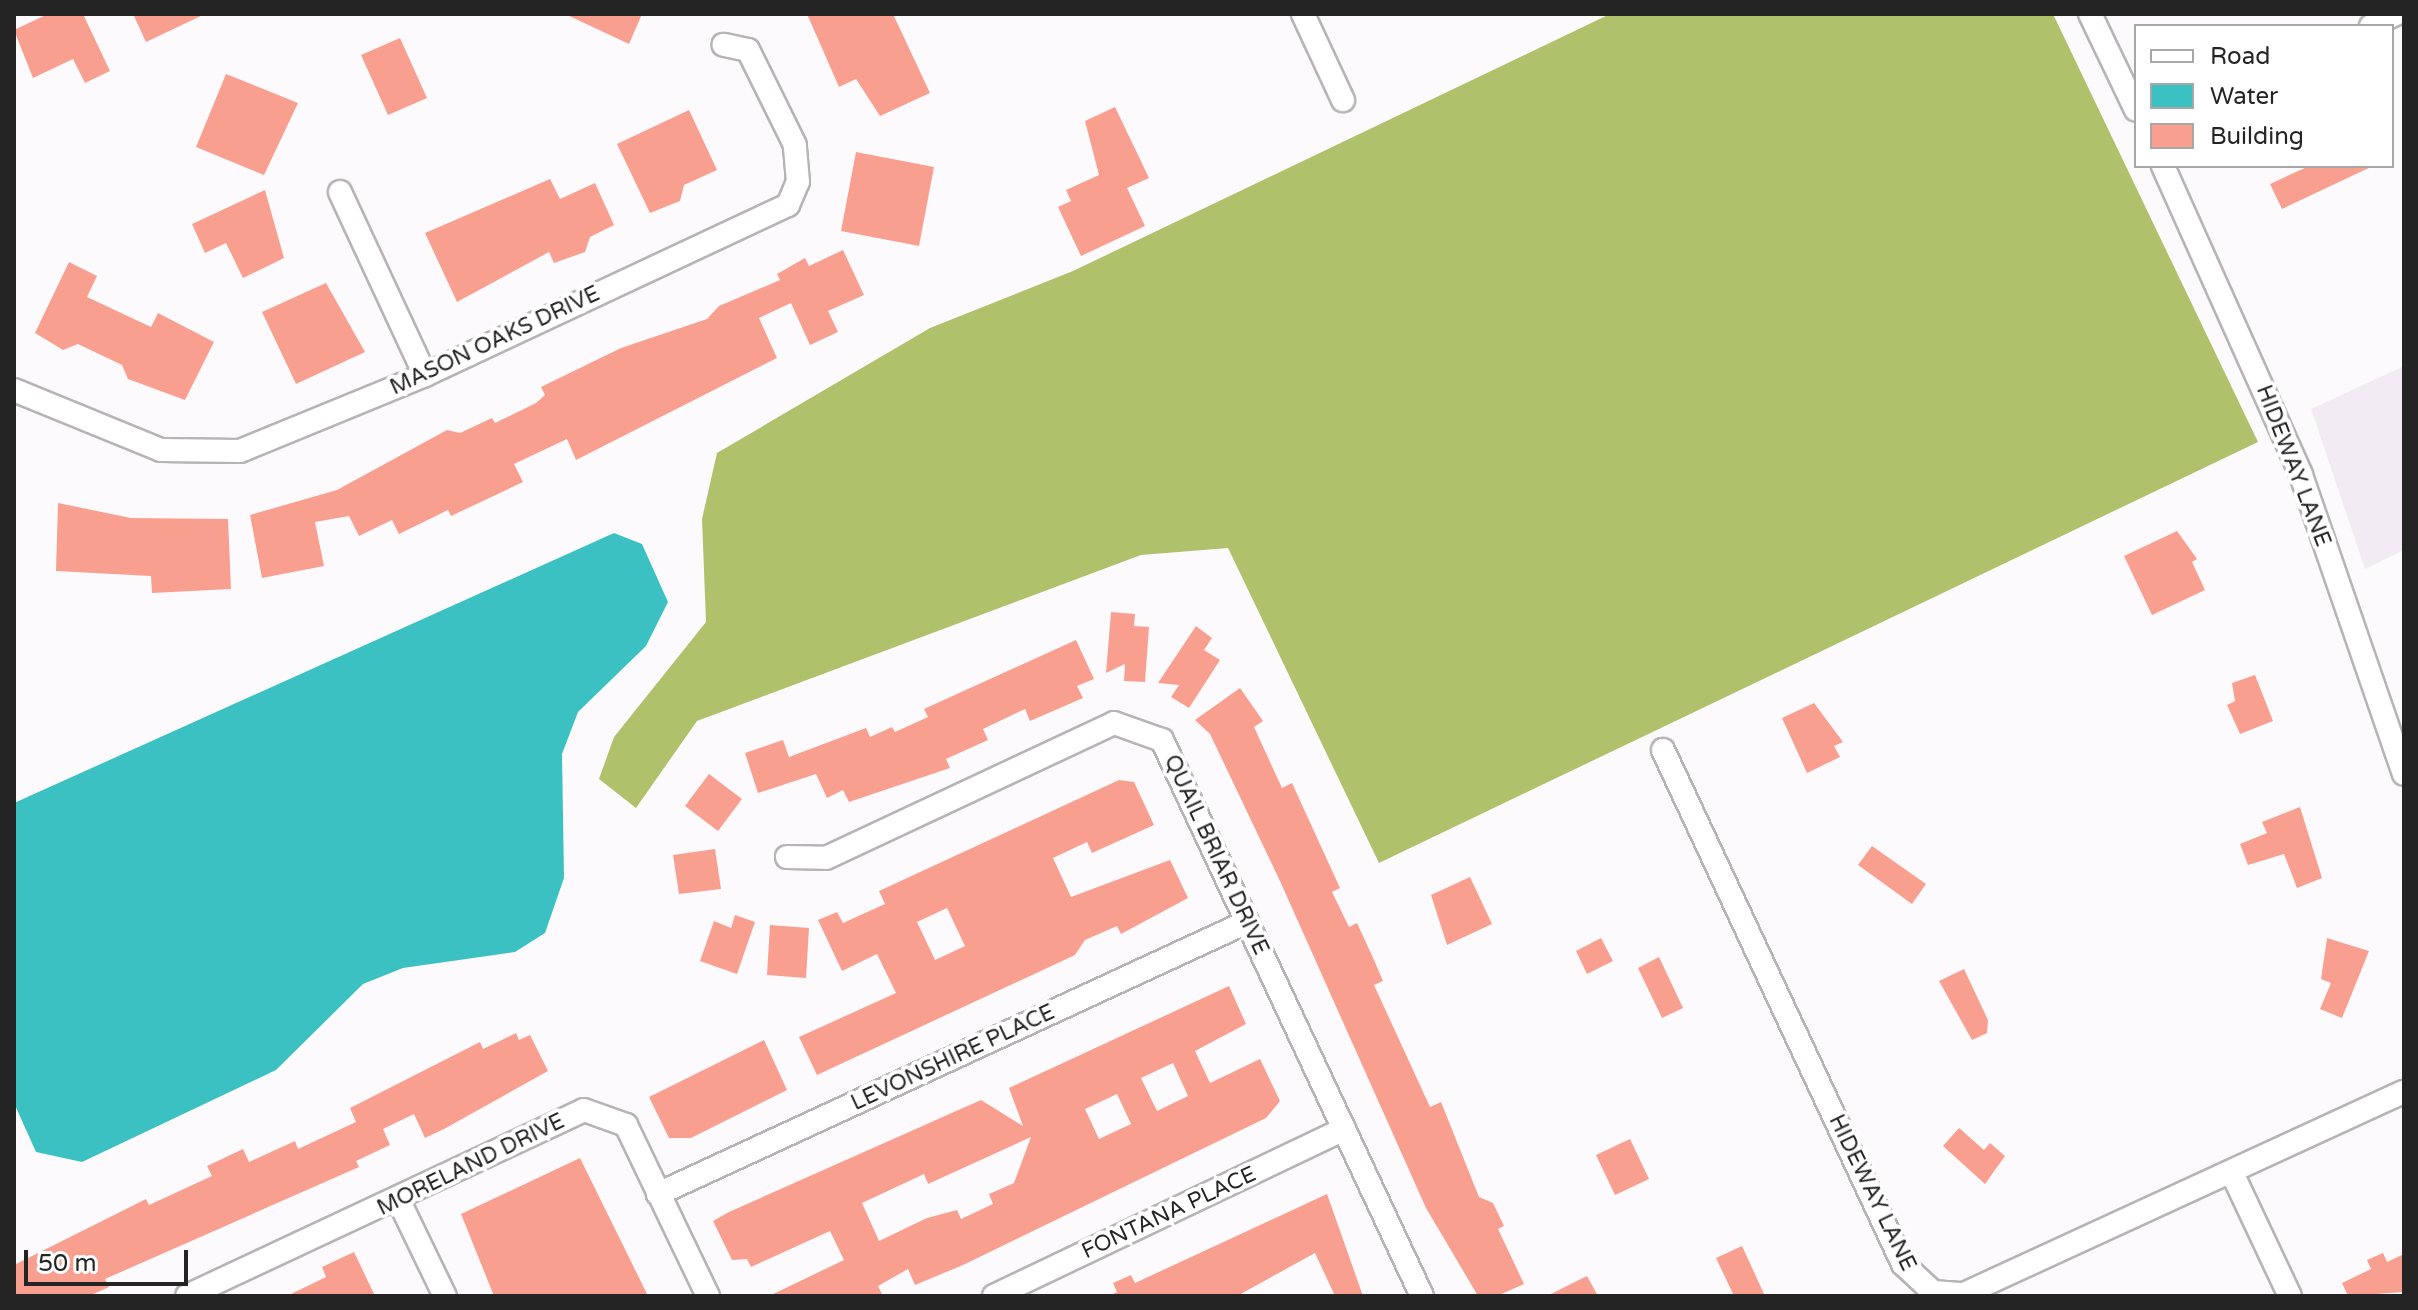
<!DOCTYPE html>
<style>
body{margin:0}
#map{position:relative;width:2418px;height:1310px;overflow:hidden;background:#fcfafc;font-family:"Varela Round",sans-serif}
div>[style]{position:absolute}
[style*='--x']{left:calc(var(--x)*1px);top:calc(var(--y)*1px);width:calc(var(--w)*1px);rotate:calc(var(--a)*1deg)}
.built>*{inset:0;background:#f3ebf3}
.forest>*{inset:0;background:#b0c16c}
.water>*{inset:0;background:#3cc1c3}
.building>*{inset:0;background:#f99f8f}
.roads{filter:drop-shadow(2px 0 #b7b4b6) drop-shadow(-2px 0 #b7b4b6) drop-shadow(0 2px #b7b4b6) drop-shadow(0 -2px #b7b4b6)}
.street>*{height:22px;margin:-11px;padding:0 11px;transform-origin:11px;border-radius:11px;background:#fff}
span{translate:-50% -50%;white-space:nowrap;text-align:center;line-height:1.15;-webkit-text-stroke:8px #fff;paint-order:stroke}
.street-label{font-size:22px;color:#252425}
.frame{position:absolute;inset:0;border:16px solid #252425;pointer-events:none}
.legend{position:absolute;left:2134px;top:24px;width:260px;height:144px;box-sizing:border-box;background:#fff;border:2px solid #a8a7a8;margin:0;padding:10px 14px;list-style:none;font-size:24px;color:#252425}
.legend li{display:flex;align-items:center;gap:16px;height:40px}
.legend b{width:40px;border:2px solid #a8a7a8}
.scale{position:absolute;left:24px;top:1250px;width:164px;height:36px;box-sizing:border-box;border:4px solid #252425;border-top:0;padding-left:10px;font-size:24px;line-height:28px;white-space:nowrap;color:#252425;-webkit-text-stroke:6px #fff;paint-order:stroke}
</style>
<div id="map">
<div class="built">
<div style="clip-path:polygon(2404px 366px,2404px 550px,2365px 569px,2311px 409px)"></div>
</div>
<div class="forest">
<div style="clip-path:polygon(1610px 14px,2053px 14px,2258px 442px,1379px 863px,1228px 548px,1141px 555px,697px 721px,636px 808px,599px 779px,614px 737px,706px 622px,702px 519px,717px 453px,930px 328px,1073px 271px)"></div>
</div>
<div class="water">
<div style="clip-path:polygon(614px 533px,642px 544px,668px 602px,646px 646px,578px 712px,562px 754px,564px 878px,545px 933px,515px 952px,403px 968px,363px 984px,276px 1070px,82px 1162px,36px 1152px,14px 1103px,14px 803px)"></div>
</div>
<div class="building">
<div style="clip-path:polygon(48px 14px,83px 14px,110px 71px,85px 83px,73px 59px,33px 78px,14px 30px)"></div>
<div style="clip-path:polygon(133px 14px,205px 14px,146px 42px)"></div>
<div style="clip-path:polygon(565px 14px,642px 14px,629px 44px)"></div>
<div style="clip-path:polygon(807px 14px,893px 14px,930px 93px,880px 116px,856px 79px,839px 87px)"></div>
<div style="clip-path:polygon(400px 38px,427px 98px,388px 115px,361px 55px)"></div>
<div style="clip-path:polygon(226px 74px,298px 103px,264px 175px,196px 147px)"></div>
<div style="clip-path:polygon(1115px 107px,1149px 178px,1127px 188px,1145px 226px,1081px 256px,1058px 207px,1071px 201px,1066px 190px,1099px 175px,1085px 121px)"></div>
<div style="clip-path:polygon(689px 110px,717px 170px,684px 185px,680px 201px,650px 213px,617px 144px)"></div>
<div style="clip-path:polygon(856px 152px,934px 167px,919px 246px,841px 231px)"></div>
<div style="clip-path:polygon(2309px 166px,2373px 166px,2282px 209px,2270px 184px)"></div>
<div style="clip-path:polygon(550px 179px,560px 199px,595px 183px,614px 225px,590px 237px,585px 252px,554px 263px,549px 252px,457px 302px,425px 233px)"></div>
<div style="clip-path:polygon(265px 190px,284px 258px,243px 278px,226px 243px,205px 253px,192px 224px)"></div>
<div style="clip-path:polygon(843px 250px,864px 295px,828px 311px,838px 332px,810px 345px,791px 303px,759px 318px,777px 358px,576px 460px,567px 439px,514px 464px,523px 482px,451px 516px,448px 510px,399px 534px,392px 520px,359px 536px,349px 516px,315px 522px,324px 566px,262px 578px,250px 515px,337px 490px,447px 430px,460px 433px,492px 418px,495px 423px,536px 403px,545px 395px,541px 387px,621px 348px,707px 319px,719px 306px,780px 280px,777px 274px,805px 258px,809px 266px)"></div>
<div style="clip-path:polygon(69px 262px,97px 276px,87px 297px,151px 327px,158px 313px,214px 342px,185px 400px,128px 379px,122px 365px,78px 344px,63px 350px,35px 333px)"></div>
<div style="clip-path:polygon(326px 283px,365px 352px,296px 384px,262px 312px)"></div>
<div style="clip-path:polygon(58px 503px,131px 518px,228px 519px,231px 589px,152px 593px,151px 576px,56px 571px)"></div>
<div style="clip-path:polygon(2177px 531px,2197px 559px,2192px 562px,2205px 590px,2152px 615px,2124px 556px)"></div>
<div style="clip-path:polygon(1111px 612px,1135px 614px,1134px 626px,1149px 627px,1145px 682px,1124px 681px,1125px 664px,1106px 673px)"></div>
<div style="clip-path:polygon(1196px 626px,1212px 638px,1204px 650px,1220px 660px,1189px 708px,1171px 697px,1179px 685px,1158px 683px)"></div>
<div style="clip-path:polygon(1076px 640px,1094px 679px,1077px 686px,1083px 698px,1030px 721px,1025px 709px,983px 729px,988px 740px,946px 759px,950px 768px,849px 802px,843px 790px,827px 798px,816px 774px,758px 793px,745px 753px,783px 740px,789px 757px,866px 728px,870px 737px,892px 727px,895px 732px,928px 717px,924px 709px)"></div>
<div style="clip-path:polygon(2255px 675px,2273px 721px,2240px 734px,2227px 705px,2235px 701px,2232px 683px)"></div>
<div style="clip-path:polygon(1240px 688px,1263px 721px,1254px 727px,1282px 788px,1292px 783px,1340px 888px,1332px 892px,1349px 927px,1357px 923px,1374px 960px,1383px 981px,1374px 985px,1430px 1107px,1441px 1102px,1479px 1197px,1493px 1203px,1504px 1226px,1498px 1229px,1524px 1284px,1497px 1296px,1478px 1296px,1426px 1208px,1280px 881px,1210px 734px,1195px 720px)"></div>
<div style="clip-path:polygon(1814px 703px,1843px 742px,1834px 746px,1840px 757px,1807px 773px,1782px 718px)"></div>
<div style="clip-path:polygon(709px 774px,742px 799px,718px 831px,685px 806px)"></div>
<div style="clip-path:polygon(evenodd,1119px 780px,1134px 782px,1154px 825px,1092px 853px,1087px 842px,1053px 858px,1071px 897px,1170px 860px,1188px 898px,1121px 934px,1117px 926px,1085px 940px,1075px 955px,817px 1075px,799px 1037px,896px 993px,877px 954px,842px 971px,818px 920px,837px 912px,843px 923px,885px 904px,879px 891px,1119px 780px,947px 908px,965px 946px,935px 960px,917px 922px,947px 908px)"></div>
<div style="clip-path:polygon(2300px 807px,2322px 878px,2297px 888px,2284px 854px,2248px 865px,2240px 844px,2267px 833px,2262px 822px)"></div>
<div style="clip-path:polygon(1872px 846px,1926px 884px,1912px 904px,1858px 865px)"></div>
<div style="clip-path:polygon(715px 849px,721px 889px,679px 894px,673px 855px)"></div>
<div style="clip-path:polygon(1470px 877px,1492px 924px,1447px 945px,1431px 895px)"></div>
<div style="clip-path:polygon(735px 915px,755px 922px,737px 974px,700px 961px,714px 921px,731px 928px)"></div>
<div style="clip-path:polygon(770px 925px,809px 928px,806px 978px,767px 975px)"></div>
<div style="clip-path:polygon(1601px 938px,1613px 961px,1587px 974px,1576px 951px)"></div>
<div style="clip-path:polygon(2327px 938px,2369px 951px,2342px 1018px,2320px 1009px,2331px 983px,2321px 979px)"></div>
<div style="clip-path:polygon(1659px 957px,1683px 1008px,1662px 1018px,1638px 968px)"></div>
<div style="clip-path:polygon(1964px 969px,1988px 1020px,1987px 1033px,1972px 1040px,1939px 981px)"></div>
<div style="clip-path:polygon(evenodd,1229px 986px,1246px 1024px,1195px 1051px,1210px 1083px,1260px 1059px,1280px 1101px,1266px 1118px,963px 1265px,915px 1285px,908px 1269px,878px 1286px,883px 1296px,769px 1296px,844px 1260px,830px 1231px,751px 1267px,747px 1259px,732px 1260px,713px 1221px,729px 1212px,981px 1100px,1023px 1126px,1009px 1088px,1229px 986px,1173px 1063px,1188px 1096px,1157px 1111px,1141px 1078px,1173px 1063px,1229px 986px,1117px 1094px,1131px 1124px,1099px 1139px,1085px 1109px,1117px 1094px,1229px 986px,1031px 1137px,1014px 1183px,989px 1194px,993px 1204px,961px 1219px,957px 1210px,927px 1218px,879px 1241px,862px 1203px,924px 1174px,928px 1184px,1031px 1137px)"></div>
<div style="clip-path:polygon(516px 1033px,519px 1040px,530px 1035px,548px 1071px,444px 1129px,425px 1138px,414px 1114px,383px 1129px,390px 1145px,356px 1161px,359px 1167px,105px 1279px,109px 1287px,89px 1296px,14px 1296px,14px 1265px,146px 1199px,149px 1205px,212px 1176px,207px 1166px,243px 1149px,249px 1162px,295px 1141px,298px 1149px,356px 1122px,350px 1108px,480px 1042px,483px 1049px)"></div>
<div style="clip-path:polygon(764px 1040px,787px 1090px,691px 1138px,669px 1138px,649px 1097px)"></div>
<div style="clip-path:polygon(1959px 1128px,1984px 1150px,1990px 1143px,2005px 1156px,1985px 1184px,1943px 1146px)"></div>
<div style="clip-path:polygon(1630px 1139px,1649px 1179px,1615px 1195px,1596px 1155px)"></div>
<div style="clip-path:polygon(580px 1158px,648px 1296px,494px 1296px,461px 1214px)"></div>
<div style="clip-path:polygon(1327px 1194px,1363px 1296px,1335px 1296px,1315px 1253px,1237px 1296px,1108px 1296px,1117px 1292px,1113px 1283px,1131px 1275px,1135px 1283px)"></div>
<div style="clip-path:polygon(1742px 1246px,1765px 1296px,1734px 1296px,1716px 1258px)"></div>
<div style="clip-path:polygon(354px 1252px,375px 1296px,287px 1296px,326px 1277px,322px 1267px)"></div>
<div style="clip-path:polygon(2383px 1253px,2387px 1262px,2404px 1254px,2404px 1292px,2348px 1296px,2342px 1283px,2371px 1269px,2367px 1260px)"></div>
<div style="clip-path:polygon(1587px 1276px,1598px 1296px,1547px 1296px)"></div>
</div>
<div class="roads">
<div class="street">
<div style="--x:1303;--y:14;--w:95;--a:65.1"></div>
<div style="--x:2090;--y:14;--w:106;--a:64.4"></div>
<div style="--x:2371;--y:26;--w:28;--a:-26"></div>
<div style="--x:2163;--y:166;--w:338;--a:65.9"></div>
<div style="--x:2301;--y:475;--w:316;--a:71"></div>
<div style="--x:340;--y:192;--w:202;--a:65.1"></div>
<div style="--x:14;--y:390;--w:159;--a:22.2"></div>
<div style="--x:161;--y:450;--w:79;--a:0.7"></div>
<div style="--x:240;--y:451;--w:200;--a:-22.3"></div>
<div style="--x:425;--y:375;--w:401;--a:-25.1"></div>
<div style="--x:788;--y:205;--w:25;--a:-67"></div>
<div style="--x:798;--y:182;--w:37;--a:-95"></div>
<div style="--x:795;--y:145;--w:106;--a:-116.3"></div>
<div style="--x:748;--y:50;--w:25;--a:-168"></div>
<div style="--x:1663;--y:750;--w:567;--a:64.97"></div>
<div style="--x:1903;--y:1264;--w:41;--a:43"></div>
<div style="--x:1933;--y:1292;--w:31;--a:4"></div>
<div style="--x:1964;--y:1294;--w:484;--a:-24.7"></div>
<div style="--x:787;--y:857;--w:39;--a:1"></div>
<div style="--x:826;--y:858;--w:318;--a:-25.1"></div>
<div style="--x:1114;--y:723;--w:51;--a:19.5"></div>
<div style="--x:1162;--y:740;--w:614;--a:64.94"></div>
<div style="--x:2233;--y:1175;--w:134;--a:64.8"></div>
<div style="--x:658;--y:1194;--w:649;--a:-24.79"></div>
<div style="--x:399;--y:1201;--w:106;--a:64.2"></div>
<div style="--x:187;--y:1296;--w:438;--a:-25.1"></div>
<div style="--x:584;--y:1110;--w:45;--a:19.7"></div>
<div style="--x:626;--y:1125;--w:190;--a:64.4"></div>
<div style="--x:994;--y:1296;--w:388;--a:-25.5"></div>
</div>
</div>
<div class="street-label">
<span style="left:495px;top:341px;rotate:-25deg">MASON OAKS DRIVE</span>
<span style="left:2293px;top:466px;rotate:69deg">HIDEWAY LANE</span>
<span style="left:1216px;top:855px;rotate:65deg">QUAIL BRIAR DRIVE</span>
<span style="left:953px;top:1058px;rotate:-25deg">LEVONSHIRE PLACE</span>
<span style="left:471px;top:1165px;rotate:-26deg">MORELAND DRIVE</span>
<span style="left:1872px;top:1193px;rotate:64deg">HIDEWAY LANE</span>
<span style="left:1169px;top:1213px;rotate:-25deg">FONTANA PLACE</span>
</div>
<div class="frame"></div>
<ul class="legend">
<li><b style="height:10px;background:#fff"></b>Road</li>
<li><b style="height:22px;background:#3cc1c3"></b>Water</li>
<li><b style="height:22px;background:#f99f8f"></b>Building</li>
</ul>
<div class="scale">50 m</div>
</div>
